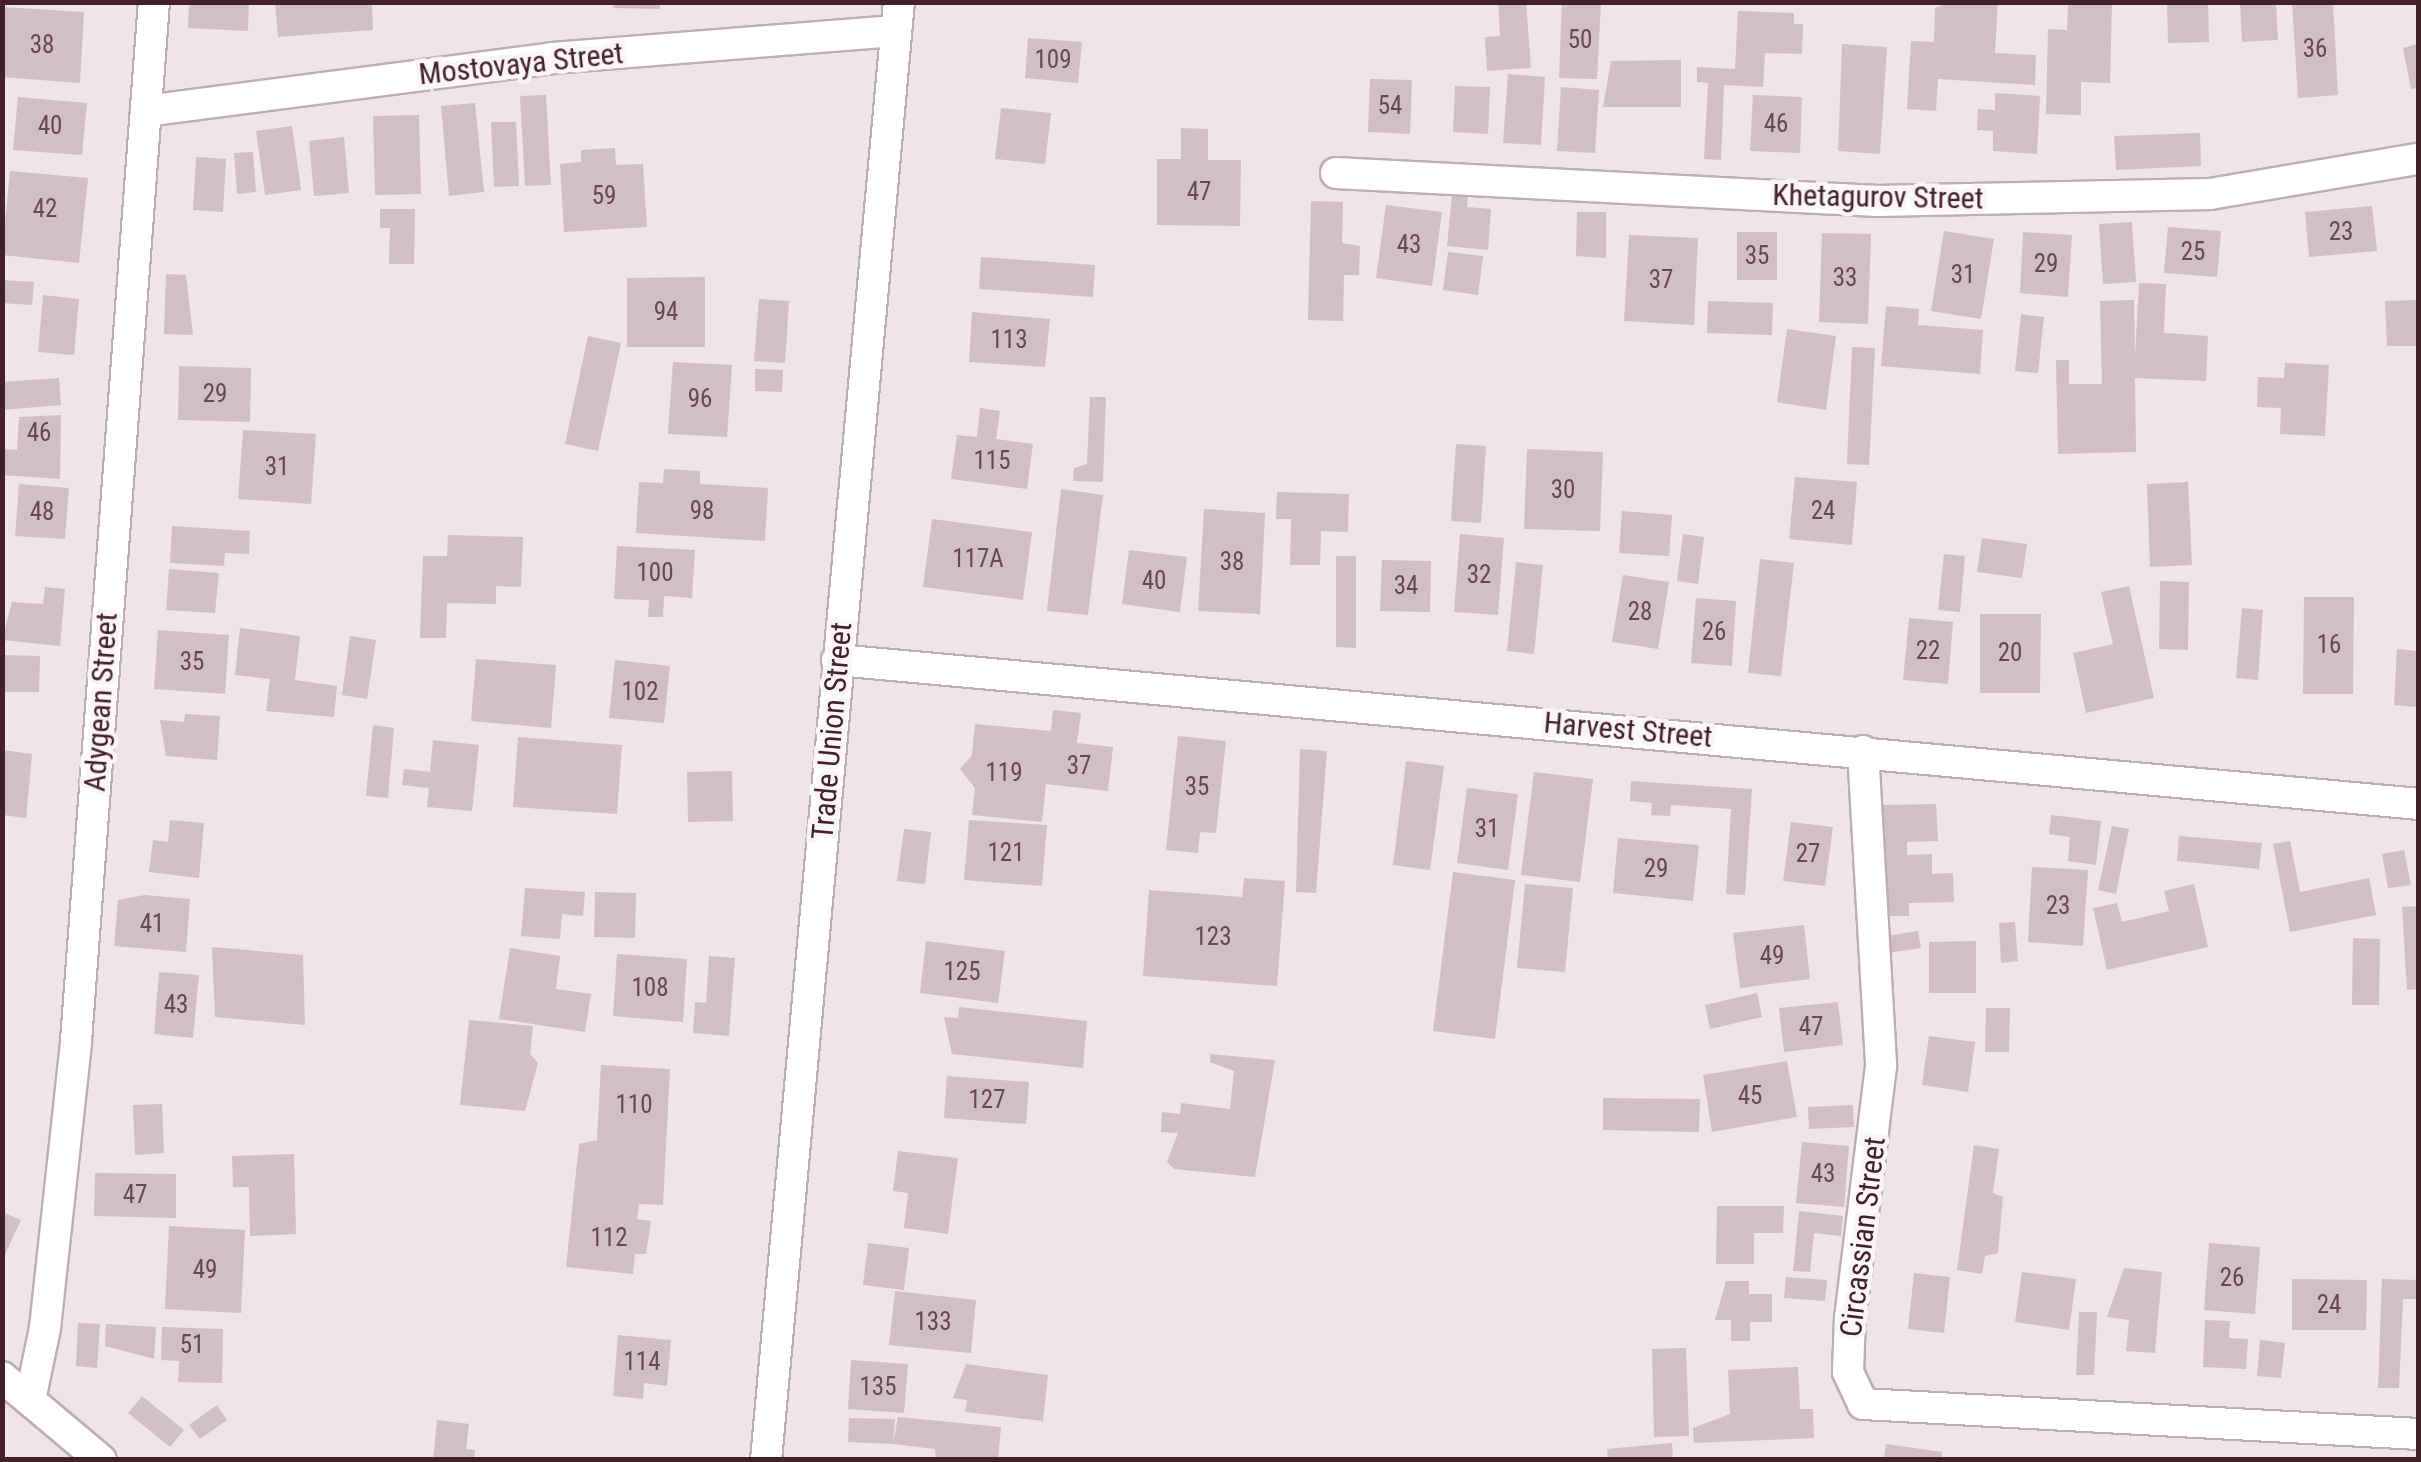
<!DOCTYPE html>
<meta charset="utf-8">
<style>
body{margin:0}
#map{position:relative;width:2421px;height:1462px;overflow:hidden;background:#efe4e8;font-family:"Roboto Condensed",sans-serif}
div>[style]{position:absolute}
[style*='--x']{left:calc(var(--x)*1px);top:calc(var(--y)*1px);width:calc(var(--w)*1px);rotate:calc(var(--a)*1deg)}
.building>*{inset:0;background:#d0bfc6}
.roads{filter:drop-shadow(2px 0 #bfadb3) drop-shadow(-2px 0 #bfadb3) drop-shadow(0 2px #bfadb3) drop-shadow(0 -2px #bfadb3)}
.minor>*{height:30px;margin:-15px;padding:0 15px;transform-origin:15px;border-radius:15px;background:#fff}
span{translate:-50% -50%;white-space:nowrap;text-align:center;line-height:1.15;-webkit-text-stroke:9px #faf5f8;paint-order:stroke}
.number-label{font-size:25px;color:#664850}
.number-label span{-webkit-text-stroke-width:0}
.street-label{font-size:30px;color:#432129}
.frame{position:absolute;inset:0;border:5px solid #432129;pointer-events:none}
</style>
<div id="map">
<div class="building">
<div style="clip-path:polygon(189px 2px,249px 2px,248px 31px,188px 28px)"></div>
<div style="clip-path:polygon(275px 2px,372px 2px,373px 30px,278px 37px)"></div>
<div style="clip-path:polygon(613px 2px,660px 2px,660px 9px,613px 8px)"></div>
<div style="clip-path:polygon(1498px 2px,1526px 2px,1531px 68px,1487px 71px,1485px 37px,1500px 36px)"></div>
<div style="clip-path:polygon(1562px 2px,1601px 2px,1597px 79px,1559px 78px)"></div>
<div style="clip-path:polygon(1952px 2px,1998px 2px,1995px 53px,2036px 55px,2035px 85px,1938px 79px,1936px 111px,1907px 109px,1911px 41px,1934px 42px,1935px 8px)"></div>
<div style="clip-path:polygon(2068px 2px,2112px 2px,2110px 83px,2081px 82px,2081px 115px,2046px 114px,2048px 29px,2067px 30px)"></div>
<div style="clip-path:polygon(2167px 2px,2208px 2px,2209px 42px,2168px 43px)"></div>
<div style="clip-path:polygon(2240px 2px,2276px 2px,2278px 40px,2242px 42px)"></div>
<div style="clip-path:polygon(2292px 2px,2333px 2px,2338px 95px,2298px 98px)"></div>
<div style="clip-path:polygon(2px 7px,84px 12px,80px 83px,2px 77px)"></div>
<div style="clip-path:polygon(1738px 11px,1794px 13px,1794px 24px,1803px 24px,1802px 54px,1765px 53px,1763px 87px,1724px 85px,1721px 160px,1704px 159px,1708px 83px,1697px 82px,1697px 67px,1735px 69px)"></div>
<div style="clip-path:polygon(1028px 38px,1082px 42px,1078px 83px,1025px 78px)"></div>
<div style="clip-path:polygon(1842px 44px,1887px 47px,1880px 154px,1838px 151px)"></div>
<div style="clip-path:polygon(2418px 44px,2418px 88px,2411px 89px,2403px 48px)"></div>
<div style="clip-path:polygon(1681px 60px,1681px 107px,1603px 107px,1611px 61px)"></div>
<div style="clip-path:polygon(1508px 74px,1545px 77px,1541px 145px,1503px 143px)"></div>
<div style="clip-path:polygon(1370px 79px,1412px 80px,1410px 134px,1368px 132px)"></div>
<div style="clip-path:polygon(1455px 86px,1490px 87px,1488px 134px,1453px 132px)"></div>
<div style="clip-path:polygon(1561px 87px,1599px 90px,1595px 153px,1557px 151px)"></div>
<div style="clip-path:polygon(1995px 93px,2040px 96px,2037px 154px,1993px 151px,1993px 131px,1977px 130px,1978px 109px,1995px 110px)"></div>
<div style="clip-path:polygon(546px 95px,551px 185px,525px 186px,520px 96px)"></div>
<div style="clip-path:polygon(1753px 95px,1802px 97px,1800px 153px,1750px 151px)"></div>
<div style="clip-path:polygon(18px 97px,87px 103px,82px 155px,13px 150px)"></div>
<div style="clip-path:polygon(475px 103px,484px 192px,449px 196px,441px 106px)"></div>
<div style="clip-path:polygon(1001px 108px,1051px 113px,1045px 164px,995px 159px)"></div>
<div style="clip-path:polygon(419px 115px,421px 194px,375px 195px,373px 116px)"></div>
<div style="clip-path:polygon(491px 122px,516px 122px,519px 186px,494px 187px)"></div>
<div style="clip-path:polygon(292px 126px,301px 190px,265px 195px,256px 131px)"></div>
<div style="clip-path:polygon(1181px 128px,1208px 129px,1208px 160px,1241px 160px,1240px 226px,1157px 225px,1157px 159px,1181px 159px)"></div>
<div style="clip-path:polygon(2200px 133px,2201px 166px,2116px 170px,2114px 136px)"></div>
<div style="clip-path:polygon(344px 137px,349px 193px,314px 196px,309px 141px)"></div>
<div style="clip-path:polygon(615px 148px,616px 165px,643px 164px,647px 227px,564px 232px,560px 164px,581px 162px,581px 150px)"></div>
<div style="clip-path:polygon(253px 152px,256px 192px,237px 194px,234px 153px)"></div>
<div style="clip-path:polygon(196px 157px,226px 159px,223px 212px,193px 210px)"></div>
<div style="clip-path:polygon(10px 171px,88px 178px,79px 263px,2px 255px)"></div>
<div style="clip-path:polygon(1452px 194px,1468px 195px,1467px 207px,1491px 209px,1488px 250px,1447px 246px)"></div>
<div style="clip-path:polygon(1311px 201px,1343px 202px,1342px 243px,1360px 246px,1359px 275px,1344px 275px,1343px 321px,1308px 320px)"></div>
<div style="clip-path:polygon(1386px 205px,1442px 212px,1432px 286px,1376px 278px)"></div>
<div style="clip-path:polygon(2372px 206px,2377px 251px,2309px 257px,2305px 212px)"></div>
<div style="clip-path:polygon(380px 209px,415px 209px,414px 264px,389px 264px,390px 228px,380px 228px)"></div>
<div style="clip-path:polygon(1577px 212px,1606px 212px,1606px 258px,1576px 256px)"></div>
<div style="clip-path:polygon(2132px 222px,2136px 282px,2103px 284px,2099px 224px)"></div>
<div style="clip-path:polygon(2168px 227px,2221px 231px,2217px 277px,2164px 273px)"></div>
<div style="clip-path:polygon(1944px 231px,1994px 239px,1981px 319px,1931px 311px)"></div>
<div style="clip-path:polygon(1737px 232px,1777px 232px,1777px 280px,1737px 280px)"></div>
<div style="clip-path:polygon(2023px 232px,2072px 235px,2068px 297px,2020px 293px)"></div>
<div style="clip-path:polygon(1822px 233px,1871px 234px,1868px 324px,1819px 322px)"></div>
<div style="clip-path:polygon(1629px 235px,1698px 238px,1694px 325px,1624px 321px)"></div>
<div style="clip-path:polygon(1448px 252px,1483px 256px,1478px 295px,1443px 290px)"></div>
<div style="clip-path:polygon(981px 257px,1095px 265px,1093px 297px,979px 289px)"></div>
<div style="clip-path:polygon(166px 274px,186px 275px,193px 335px,164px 334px)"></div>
<div style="clip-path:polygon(705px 277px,705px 347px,627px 347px,627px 278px)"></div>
<div style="clip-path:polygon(2px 280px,34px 282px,32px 305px,2px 303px)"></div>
<div style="clip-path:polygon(2139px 283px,2166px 284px,2164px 333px,2208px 336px,2206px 381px,2135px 378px,2136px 452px,2058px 454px,2056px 360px,2069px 360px,2069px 384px,2102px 384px,2100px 301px,2134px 300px,2135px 356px)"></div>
<div style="clip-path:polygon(43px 295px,79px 299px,74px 355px,38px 352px)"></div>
<div style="clip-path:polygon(759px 299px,789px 301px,785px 363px,754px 361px)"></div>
<div style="clip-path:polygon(2418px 300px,2418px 346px,2387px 346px,2385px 301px)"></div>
<div style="clip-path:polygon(1708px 301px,1773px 303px,1772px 335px,1707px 333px)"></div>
<div style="clip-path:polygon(1886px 306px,1919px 309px,1918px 325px,1983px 330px,1980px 374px,1881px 366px)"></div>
<div style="clip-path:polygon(972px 312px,1050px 319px,1045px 367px,969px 362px)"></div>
<div style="clip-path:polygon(2021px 314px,2044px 317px,2038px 373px,2015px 371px)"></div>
<div style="clip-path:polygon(1787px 329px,1836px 336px,1826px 410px,1777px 402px)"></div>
<div style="clip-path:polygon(588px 336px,621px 343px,598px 451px,565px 444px)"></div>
<div style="clip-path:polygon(1852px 347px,1875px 348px,1869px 465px,1847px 464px)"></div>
<div style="clip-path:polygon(673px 362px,732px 365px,727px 437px,668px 434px)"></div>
<div style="clip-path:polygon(2285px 363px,2329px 365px,2325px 436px,2280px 434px,2281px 408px,2257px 407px,2258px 377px,2284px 378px)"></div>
<div style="clip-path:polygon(179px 366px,251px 368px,250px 422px,178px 420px)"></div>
<div style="clip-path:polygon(755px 369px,783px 370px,782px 392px,755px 391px)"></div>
<div style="clip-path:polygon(59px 378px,61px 405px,2px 410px,2px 382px)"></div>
<div style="clip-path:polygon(1090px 397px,1106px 397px,1103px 482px,1073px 481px,1074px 468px,1087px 464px)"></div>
<div style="clip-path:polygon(980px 408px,1000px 411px,996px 439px,1033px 444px,1027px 489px,951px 479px,957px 435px,977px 437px)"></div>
<div style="clip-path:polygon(61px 415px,60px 479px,2px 475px,2px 449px,17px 450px,19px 417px)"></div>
<div style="clip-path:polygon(243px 430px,316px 434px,311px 504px,238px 499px)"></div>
<div style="clip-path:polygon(1456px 444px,1486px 446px,1481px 523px,1451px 521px)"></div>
<div style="clip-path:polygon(1527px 449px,1603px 452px,1600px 531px,1524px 529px)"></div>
<div style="clip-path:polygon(664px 469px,700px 471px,700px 484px,768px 488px,765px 541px,636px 533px,639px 482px,663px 483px)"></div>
<div style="clip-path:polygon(1795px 477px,1857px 482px,1852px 545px,1789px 539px)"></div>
<div style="clip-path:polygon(2188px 482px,2192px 565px,2150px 567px,2147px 484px)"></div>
<div style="clip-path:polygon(19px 484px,69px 488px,65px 539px,15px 536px)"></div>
<div style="clip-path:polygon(1061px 489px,1103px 495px,1088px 615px,1047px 611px)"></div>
<div style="clip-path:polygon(1277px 492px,1349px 494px,1348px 532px,1321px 531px,1320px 565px,1290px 565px,1291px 519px,1276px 519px)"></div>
<div style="clip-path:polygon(1204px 509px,1265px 513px,1260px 614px,1198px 611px)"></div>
<div style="clip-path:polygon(1622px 511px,1672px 515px,1669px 556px,1619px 553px)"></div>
<div style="clip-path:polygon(932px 519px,1032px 532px,1023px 600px,923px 587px)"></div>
<div style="clip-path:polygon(172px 526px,250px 531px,249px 554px,225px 553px,224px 566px,170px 563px)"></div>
<div style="clip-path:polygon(1460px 534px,1504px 538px,1498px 615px,1454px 612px)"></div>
<div style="clip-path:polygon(1683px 534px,1704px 537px,1698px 584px,1677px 581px)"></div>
<div style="clip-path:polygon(448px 535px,523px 537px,521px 587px,496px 586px,496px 604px,447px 603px,446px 638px,420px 638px,423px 556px,447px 556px)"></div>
<div style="clip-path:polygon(1982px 538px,2027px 544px,2022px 578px,1977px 572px)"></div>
<div style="clip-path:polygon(617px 546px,695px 550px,692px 598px,664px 596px,663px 617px,648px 617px,649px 600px,614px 599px)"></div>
<div style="clip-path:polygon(1129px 550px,1187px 557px,1180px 612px,1122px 604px)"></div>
<div style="clip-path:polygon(1944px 554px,1965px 556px,1960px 612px,1938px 610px)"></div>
<div style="clip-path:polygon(1336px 556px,1356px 556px,1356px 648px,1336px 647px)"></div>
<div style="clip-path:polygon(1760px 559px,1794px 563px,1781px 676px,1748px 673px)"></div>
<div style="clip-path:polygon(1382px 560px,1431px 561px,1430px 612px,1380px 611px)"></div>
<div style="clip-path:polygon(1516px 562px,1543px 565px,1534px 654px,1507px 651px)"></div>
<div style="clip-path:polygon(169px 569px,219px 573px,215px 613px,166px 610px)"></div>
<div style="clip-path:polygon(1623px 575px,1669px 582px,1658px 649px,1612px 642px)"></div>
<div style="clip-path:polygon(2160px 581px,2189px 582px,2188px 650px,2159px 649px)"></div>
<div style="clip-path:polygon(2129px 586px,2154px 698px,2086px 713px,2073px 653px,2113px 644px,2101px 592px)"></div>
<div style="clip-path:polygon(45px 587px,65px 589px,60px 646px,2px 640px,12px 602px,43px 604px)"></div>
<div style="clip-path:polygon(2304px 597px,2354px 597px,2353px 694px,2303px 694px)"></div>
<div style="clip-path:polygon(1696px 598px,1736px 601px,1732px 666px,1691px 663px)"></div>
<div style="clip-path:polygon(2242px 608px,2263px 610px,2258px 680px,2236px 678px)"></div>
<div style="clip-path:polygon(1980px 614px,2041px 614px,2040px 693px,1980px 693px)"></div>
<div style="clip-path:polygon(1909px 618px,1953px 622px,1948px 684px,1903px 680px)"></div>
<div style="clip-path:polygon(240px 628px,300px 636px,295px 680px,337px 686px,334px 717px,266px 711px,270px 679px,235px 675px)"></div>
<div style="clip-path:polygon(158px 630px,229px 635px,225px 694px,154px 689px)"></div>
<div style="clip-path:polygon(350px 636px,376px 640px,367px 699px,342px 695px)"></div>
<div style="clip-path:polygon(2397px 649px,2418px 651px,2418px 707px,2394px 705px)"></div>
<div style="clip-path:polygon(2px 655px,40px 656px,39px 692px,2px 692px)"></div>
<div style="clip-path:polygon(476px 659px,556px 665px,551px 728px,471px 721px)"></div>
<div style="clip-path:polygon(615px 660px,670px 666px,664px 723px,609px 718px)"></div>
<div style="clip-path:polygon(1053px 710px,1081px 713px,1077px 743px,1113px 747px,1108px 791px,1046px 784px,1042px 822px,972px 815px,975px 788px,960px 769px,972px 755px,975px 724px,1051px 731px)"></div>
<div style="clip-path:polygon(185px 714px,220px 716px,217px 760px,166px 756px,160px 720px,184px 722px)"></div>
<div style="clip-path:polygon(373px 725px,394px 728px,388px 798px,366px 796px)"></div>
<div style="clip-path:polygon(1178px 736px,1226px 741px,1216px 833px,1200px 832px,1198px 853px,1166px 850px)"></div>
<div style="clip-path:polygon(518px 737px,622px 745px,617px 814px,513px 807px)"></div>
<div style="clip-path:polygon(433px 740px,479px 745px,472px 811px,427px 807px,429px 788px,402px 785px,404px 769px,430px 772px)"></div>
<div style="clip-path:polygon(1300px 749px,1327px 751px,1316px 893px,1296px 892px)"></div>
<div style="clip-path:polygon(2px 750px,32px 754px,26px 818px,2px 815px)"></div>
<div style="clip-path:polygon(1406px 761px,1444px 766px,1430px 870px,1393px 865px)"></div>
<div style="clip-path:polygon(732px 771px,733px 821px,688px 822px,687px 772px)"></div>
<div style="clip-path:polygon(1534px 772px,1593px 779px,1580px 882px,1521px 875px)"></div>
<div style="clip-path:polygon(1631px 781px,1752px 789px,1745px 895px,1726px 894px,1731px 809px,1671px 805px,1670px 816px,1651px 815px,1652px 803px,1630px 801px)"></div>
<div style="clip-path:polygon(1467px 788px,1518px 794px,1508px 870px,1457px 863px)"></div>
<div style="clip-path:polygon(1936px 804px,1938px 841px,1907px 842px,1907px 855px,1932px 854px,1932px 874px,1953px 873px,1954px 902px,1909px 903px,1909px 916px,1886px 916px,1883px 805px)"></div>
<div style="clip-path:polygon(2051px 815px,2101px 821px,2096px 865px,2068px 861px,2070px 837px,2049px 834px)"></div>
<div style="clip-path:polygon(170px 820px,204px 823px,199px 878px,149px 872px,153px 840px,168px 842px)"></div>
<div style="clip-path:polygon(969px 820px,1047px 825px,1042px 886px,964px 880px)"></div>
<div style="clip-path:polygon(1791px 822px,1833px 827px,1825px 886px,1783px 881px)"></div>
<div style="clip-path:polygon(2112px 826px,2129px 829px,2116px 894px,2098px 890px)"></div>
<div style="clip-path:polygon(904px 829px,931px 832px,925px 884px,897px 881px)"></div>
<div style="clip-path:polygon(2179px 836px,2262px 843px,2259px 869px,2177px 861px)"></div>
<div style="clip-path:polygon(1618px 838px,1699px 845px,1693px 901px,1613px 893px)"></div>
<div style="clip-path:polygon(2290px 841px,2300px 892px,2369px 878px,2376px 915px,2290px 932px,2273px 844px)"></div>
<div style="clip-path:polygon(2404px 850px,2411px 885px,2388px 888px,2382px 854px)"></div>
<div style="clip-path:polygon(2032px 867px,2088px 870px,2083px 946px,2028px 942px)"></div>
<div style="clip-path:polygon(1453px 872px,1515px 880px,1495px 1039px,1433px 1031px)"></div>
<div style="clip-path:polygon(1244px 878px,1285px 881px,1277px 986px,1143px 976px,1149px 890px,1242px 897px)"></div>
<div style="clip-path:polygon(1525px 884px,1573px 888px,1565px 972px,1517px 968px)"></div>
<div style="clip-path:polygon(2194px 884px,2208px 947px,2107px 970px,2093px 908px,2117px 903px,2122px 922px,2169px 911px,2164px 891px)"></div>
<div style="clip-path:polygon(525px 888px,585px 892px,583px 916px,562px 914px,560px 939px,521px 936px)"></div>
<div style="clip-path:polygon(595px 892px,636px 893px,635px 938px,594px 937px)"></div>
<div style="clip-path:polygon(145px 895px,190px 899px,186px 952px,114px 946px,118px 900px)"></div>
<div style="clip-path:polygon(2418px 906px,2418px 989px,2407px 990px,2402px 907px)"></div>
<div style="clip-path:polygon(2015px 922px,2018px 961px,2001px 963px,1999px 923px)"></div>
<div style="clip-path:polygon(1804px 925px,1810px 979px,1740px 988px,1733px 933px)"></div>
<div style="clip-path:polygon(1918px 931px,1921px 948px,1888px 953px,1886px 936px)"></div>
<div style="clip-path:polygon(2353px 938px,2380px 939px,2379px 1005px,2352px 1005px)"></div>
<div style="clip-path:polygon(926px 941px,1005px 951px,998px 1003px,920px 993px)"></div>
<div style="clip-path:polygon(1976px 941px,1976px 993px,1929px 993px,1929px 942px)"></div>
<div style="clip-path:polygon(212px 947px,303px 955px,305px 1025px,215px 1017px)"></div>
<div style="clip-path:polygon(510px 948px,560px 956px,556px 989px,591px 994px,585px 1032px,499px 1019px)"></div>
<div style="clip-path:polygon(617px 954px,687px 959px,683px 1022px,613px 1016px)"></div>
<div style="clip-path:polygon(709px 956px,735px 958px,729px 1036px,693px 1033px,695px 1002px,706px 1003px)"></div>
<div style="clip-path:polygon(159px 972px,199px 975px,193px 1038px,154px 1034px)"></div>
<div style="clip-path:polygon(1757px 993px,1762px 1017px,1710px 1029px,1705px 1005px)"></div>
<div style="clip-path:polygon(1838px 1002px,1843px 1045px,1784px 1052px,1779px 1008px)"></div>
<div style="clip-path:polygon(959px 1007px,1087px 1021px,1083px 1068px,952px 1054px,944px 1017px,958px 1018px)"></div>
<div style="clip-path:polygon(1986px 1008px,2010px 1008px,2009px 1052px,1985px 1052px)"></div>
<div style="clip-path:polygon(469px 1020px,533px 1026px,530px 1054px,538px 1063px,525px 1111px,460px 1105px)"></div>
<div style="clip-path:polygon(1929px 1036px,1975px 1042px,1968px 1092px,1922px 1085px)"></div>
<div style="clip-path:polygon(1210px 1054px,1275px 1060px,1255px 1177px,1174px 1169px,1167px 1162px,1178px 1133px,1161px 1132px,1162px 1112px,1180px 1114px,1181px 1103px,1230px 1109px,1234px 1071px,1210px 1062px)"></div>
<div style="clip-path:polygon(1787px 1061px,1797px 1117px,1712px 1132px,1703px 1075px)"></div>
<div style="clip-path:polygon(601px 1065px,670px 1069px,663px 1205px,639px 1204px,637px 1219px,651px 1221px,646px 1254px,635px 1254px,633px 1274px,566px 1267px,579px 1144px,597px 1140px)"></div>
<div style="clip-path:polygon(947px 1076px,1029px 1082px,1026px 1124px,944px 1118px)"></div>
<div style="clip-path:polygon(1603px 1098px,1700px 1099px,1699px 1132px,1603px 1130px)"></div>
<div style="clip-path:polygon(162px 1104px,164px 1153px,135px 1155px,133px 1105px)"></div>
<div style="clip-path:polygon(1853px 1105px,1854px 1127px,1809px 1129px,1808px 1107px)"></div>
<div style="clip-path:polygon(1802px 1142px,1849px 1146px,1844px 1207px,1796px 1203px)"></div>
<div style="clip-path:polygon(1974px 1145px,1999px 1149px,1993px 1193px,2003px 1197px,1998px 1253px,1985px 1256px,1982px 1274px,1957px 1270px)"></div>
<div style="clip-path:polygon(898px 1151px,958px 1158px,948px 1234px,904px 1228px,908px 1193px,893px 1191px)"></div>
<div style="clip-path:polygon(294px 1154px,296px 1234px,250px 1236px,249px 1187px,233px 1187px,232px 1156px)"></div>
<div style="clip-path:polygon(95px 1173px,176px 1174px,176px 1218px,94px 1216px)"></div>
<div style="clip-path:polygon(1717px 1206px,1784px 1206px,1783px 1233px,1754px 1233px,1754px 1264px,1716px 1264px)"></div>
<div style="clip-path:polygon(1799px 1211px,1843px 1216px,1841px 1236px,1814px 1233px,1810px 1272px,1793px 1271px)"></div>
<div style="clip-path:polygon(2px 1212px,21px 1220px,2px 1261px)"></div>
<div style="clip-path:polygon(169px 1226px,245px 1230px,241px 1313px,165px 1309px)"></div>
<div style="clip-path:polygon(868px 1243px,909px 1248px,904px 1290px,863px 1285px)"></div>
<div style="clip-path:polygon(2209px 1243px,2260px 1247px,2255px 1314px,2204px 1310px)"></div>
<div style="clip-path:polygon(2124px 1268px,2162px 1272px,2155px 1353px,2126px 1351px,2129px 1320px,2107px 1317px)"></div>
<div style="clip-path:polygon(2022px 1272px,2076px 1279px,2069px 1330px,2015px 1322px)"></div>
<div style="clip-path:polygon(1914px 1273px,1950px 1277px,1944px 1333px,1908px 1329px)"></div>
<div style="clip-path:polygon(1786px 1277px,1827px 1280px,1825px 1301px,1784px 1298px)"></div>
<div style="clip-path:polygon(2292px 1279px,2367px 1280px,2366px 1330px,2292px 1330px)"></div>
<div style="clip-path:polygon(2382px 1279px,2418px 1280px,2418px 1299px,2403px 1299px,2399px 1388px,2378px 1388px)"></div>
<div style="clip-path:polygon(1726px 1281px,1749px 1281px,1749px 1294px,1772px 1294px,1772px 1322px,1750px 1322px,1750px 1341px,1731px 1341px,1731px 1320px,1715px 1320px)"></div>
<div style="clip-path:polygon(895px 1291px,976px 1300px,971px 1353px,889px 1345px)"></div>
<div style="clip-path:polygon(2079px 1312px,2097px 1312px,2094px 1375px,2076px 1375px)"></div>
<div style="clip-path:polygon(2205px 1320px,2230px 1321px,2229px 1338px,2248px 1339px,2246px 1369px,2203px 1367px)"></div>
<div style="clip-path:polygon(78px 1323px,100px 1324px,97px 1368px,76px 1366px)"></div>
<div style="clip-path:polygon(106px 1324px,156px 1327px,154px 1359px,105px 1346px)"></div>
<div style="clip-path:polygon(162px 1327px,223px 1329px,222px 1383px,178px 1382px,179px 1361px,161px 1360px)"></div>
<div style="clip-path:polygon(618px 1335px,671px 1340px,667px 1386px,644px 1383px,643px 1399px,613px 1396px)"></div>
<div style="clip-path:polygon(2260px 1340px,2285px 1343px,2281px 1378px,2257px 1376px)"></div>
<div style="clip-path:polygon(1686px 1348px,1689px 1436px,1654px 1437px,1652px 1349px)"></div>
<div style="clip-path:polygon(851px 1360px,908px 1364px,904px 1413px,848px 1409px)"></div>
<div style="clip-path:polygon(966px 1364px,1048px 1375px,1043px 1421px,965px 1412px,967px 1400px,953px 1398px)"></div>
<div style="clip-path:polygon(1798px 1367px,1800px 1409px,1813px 1409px,1814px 1438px,1694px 1443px,1693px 1428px,1730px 1414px,1728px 1370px)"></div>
<div style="clip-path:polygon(142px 1396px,184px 1430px,170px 1447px,128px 1413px)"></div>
<div style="clip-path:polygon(217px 1405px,227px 1420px,200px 1439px,189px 1425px)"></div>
<div style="clip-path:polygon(898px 1417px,1001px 1427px,998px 1460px,936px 1460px,935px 1449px,893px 1444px)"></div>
<div style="clip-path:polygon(849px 1418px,895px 1419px,893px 1444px,848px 1442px)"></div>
<div style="clip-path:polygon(437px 1420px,469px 1424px,466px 1449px,475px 1450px,474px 1460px,433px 1460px)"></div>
<div style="clip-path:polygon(1672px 1443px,1673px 1460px,1608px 1460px,1607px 1449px)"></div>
<div style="clip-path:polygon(1886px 1444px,1942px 1452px,1941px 1460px,1884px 1460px)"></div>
</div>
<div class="roads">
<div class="minor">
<div style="--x:146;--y:111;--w:409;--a:-7.4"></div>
<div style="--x:552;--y:58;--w:345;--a:-4.5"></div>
<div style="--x:1336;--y:173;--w:542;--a:2.96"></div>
<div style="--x:1877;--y:201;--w:333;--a:-1.2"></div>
<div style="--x:2210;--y:194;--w:211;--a:-9.6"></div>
<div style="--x:837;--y:660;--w:1588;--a:5.2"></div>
<div style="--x:1863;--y:751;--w:316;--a:86.7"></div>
<div style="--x:1881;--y:1066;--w:253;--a:97"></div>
<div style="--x:1850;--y:1317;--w:55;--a:92.1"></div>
<div style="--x:1848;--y:1372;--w:35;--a:65"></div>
<div style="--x:1863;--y:1404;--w:556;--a:3.09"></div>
<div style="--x:2;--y:1377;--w:129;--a:40"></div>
<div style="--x:30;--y:1400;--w:74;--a:-78.2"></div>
<div style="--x:45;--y:1328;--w:289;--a:-83.8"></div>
<div style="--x:76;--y:1041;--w:1042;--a:-85.71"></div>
<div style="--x:766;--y:1460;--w:1464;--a:-84.79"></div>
</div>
</div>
<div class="number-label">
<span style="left:1580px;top:40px">50</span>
<span style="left:42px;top:45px">38</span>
<span style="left:2315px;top:49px">36</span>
<span style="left:1053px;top:60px">109</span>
<span style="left:1390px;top:106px">54</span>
<span style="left:1776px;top:124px">46</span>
<span style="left:50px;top:126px">40</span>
<span style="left:1199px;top:192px">47</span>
<span style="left:604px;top:196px">59</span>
<span style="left:45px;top:209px">42</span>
<span style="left:2341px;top:232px">23</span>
<span style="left:1409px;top:245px">43</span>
<span style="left:2193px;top:252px">25</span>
<span style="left:1757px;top:256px">35</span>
<span style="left:2046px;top:264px">29</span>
<span style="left:1963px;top:275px">31</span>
<span style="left:1845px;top:278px">33</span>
<span style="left:1661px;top:280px">37</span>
<span style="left:666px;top:312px">94</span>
<span style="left:1009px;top:340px">113</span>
<span style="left:215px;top:394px">29</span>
<span style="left:700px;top:399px">96</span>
<span style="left:39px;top:433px">46</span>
<span style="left:992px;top:461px">115</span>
<span style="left:277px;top:467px">31</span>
<span style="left:1563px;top:490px">30</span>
<span style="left:702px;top:511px">98</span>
<span style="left:1823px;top:511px">24</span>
<span style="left:42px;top:512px">48</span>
<span style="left:978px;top:559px">117А</span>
<span style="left:1232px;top:562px">38</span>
<span style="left:655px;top:573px">100</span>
<span style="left:1479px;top:575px">32</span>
<span style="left:1154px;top:581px">40</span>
<span style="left:1406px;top:586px">34</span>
<span style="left:1640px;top:612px">28</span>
<span style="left:1714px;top:632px">26</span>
<span style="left:2329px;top:645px">16</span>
<span style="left:1928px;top:651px">22</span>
<span style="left:2010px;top:653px">20</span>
<span style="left:192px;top:662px">35</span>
<span style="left:640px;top:692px">102</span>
<span style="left:1079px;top:766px">37</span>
<span style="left:1004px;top:773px">119</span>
<span style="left:1197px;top:787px">35</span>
<span style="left:1487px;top:829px">31</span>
<span style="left:1006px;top:853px">121</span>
<span style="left:1808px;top:854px">27</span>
<span style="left:1656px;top:869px">29</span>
<span style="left:2058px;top:906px">23</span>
<span style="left:152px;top:924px">41</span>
<span style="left:1213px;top:937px">123</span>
<span style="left:1772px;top:956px">49</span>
<span style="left:962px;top:972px">125</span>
<span style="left:650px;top:988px">108</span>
<span style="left:176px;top:1005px">43</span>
<span style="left:1811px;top:1027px">47</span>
<span style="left:1750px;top:1096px">45</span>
<span style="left:987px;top:1100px">127</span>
<span style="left:634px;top:1105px">110</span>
<span style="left:1823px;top:1174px">43</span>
<span style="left:135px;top:1195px">47</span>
<span style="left:609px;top:1238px">112</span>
<span style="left:205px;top:1270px">49</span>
<span style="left:2232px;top:1278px">26</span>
<span style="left:2329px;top:1305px">24</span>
<span style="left:933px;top:1322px">133</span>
<span style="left:192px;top:1345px">51</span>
<span style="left:642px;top:1362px">114</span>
<span style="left:878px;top:1387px">135</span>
</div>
<div class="street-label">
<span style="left:521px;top:64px;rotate:-6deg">Mostovaya Street</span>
<span style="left:1878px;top:197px;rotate:1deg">Khetagurov Street</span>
<span style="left:101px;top:702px;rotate:-86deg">Adygean Street</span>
<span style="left:1628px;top:730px;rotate:5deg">Harvest Street</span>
<span style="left:832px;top:731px;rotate:-85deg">Trade Union Street</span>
<span style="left:1863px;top:1237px;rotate:-83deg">Circassian Street</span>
</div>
<div class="frame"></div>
</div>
